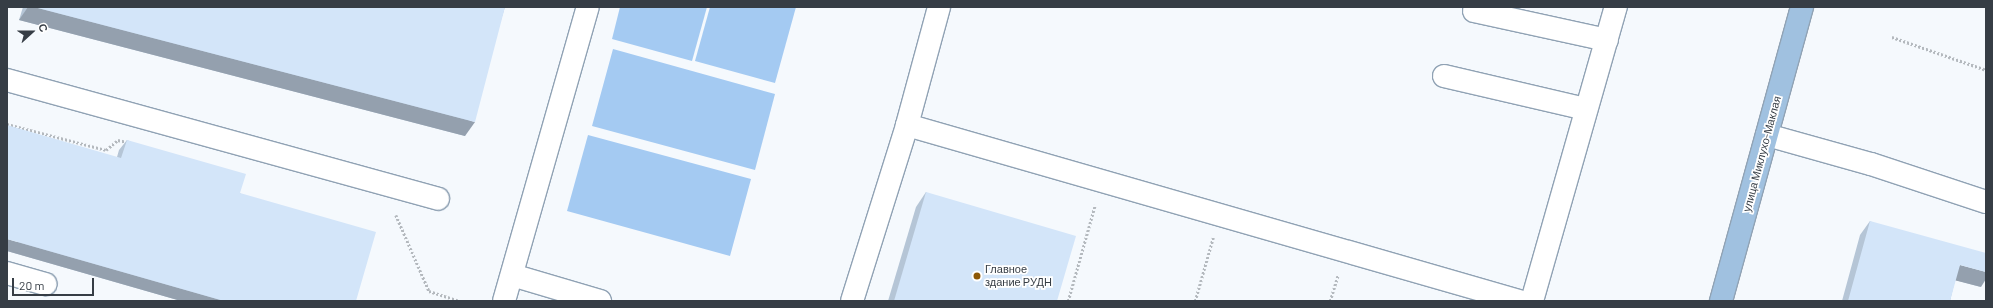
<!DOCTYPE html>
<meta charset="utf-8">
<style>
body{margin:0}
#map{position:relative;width:1993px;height:308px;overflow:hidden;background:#f5f9fd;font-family:Barlow,sans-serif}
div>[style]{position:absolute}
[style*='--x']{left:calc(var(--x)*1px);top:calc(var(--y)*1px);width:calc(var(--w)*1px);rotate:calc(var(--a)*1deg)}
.green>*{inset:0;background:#a4caf2}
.path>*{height:2.5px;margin-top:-1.25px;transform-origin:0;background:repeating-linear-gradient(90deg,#b4b9be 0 2px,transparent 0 4px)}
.roads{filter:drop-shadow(1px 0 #90a2b4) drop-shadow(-1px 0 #90a2b4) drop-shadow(0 1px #90a2b4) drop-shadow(0 -1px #90a2b4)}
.minor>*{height:22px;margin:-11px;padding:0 11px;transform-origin:11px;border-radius:11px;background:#fff}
.major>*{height:22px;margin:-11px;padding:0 11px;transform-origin:11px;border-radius:11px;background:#a0c1e0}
.wall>*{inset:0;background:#b5c5d6}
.shaded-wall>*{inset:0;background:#94a0ae}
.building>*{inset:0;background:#d3e5f9}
.dots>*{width:11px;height:11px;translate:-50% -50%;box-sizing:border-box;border:2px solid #fff;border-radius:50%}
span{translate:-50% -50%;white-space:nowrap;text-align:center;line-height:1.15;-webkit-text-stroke:3.5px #fff;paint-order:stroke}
.street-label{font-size:11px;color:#363d45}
.poi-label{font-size:11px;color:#363d45}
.left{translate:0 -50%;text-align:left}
.frame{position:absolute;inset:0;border:8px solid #363d45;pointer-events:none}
.north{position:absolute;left:12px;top:12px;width:40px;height:40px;-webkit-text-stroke:3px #fff;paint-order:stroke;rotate:69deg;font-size:11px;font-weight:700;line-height:16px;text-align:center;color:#363d45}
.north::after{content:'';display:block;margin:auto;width:14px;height:18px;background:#363d45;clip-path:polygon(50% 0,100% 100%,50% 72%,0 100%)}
.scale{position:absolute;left:12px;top:278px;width:82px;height:18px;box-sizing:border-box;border:2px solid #363d45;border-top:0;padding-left:5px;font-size:12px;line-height:14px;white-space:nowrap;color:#363d45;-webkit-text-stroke:3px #fff;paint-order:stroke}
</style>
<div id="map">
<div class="green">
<div style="clip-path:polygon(620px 7px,707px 7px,692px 61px,612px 39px)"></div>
<div style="clip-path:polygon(710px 7px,796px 7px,775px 83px,695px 61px)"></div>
<div style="clip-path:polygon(613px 49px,775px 94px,755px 170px,592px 126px)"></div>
<div style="clip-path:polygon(588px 135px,751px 179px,730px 256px,567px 211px)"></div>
</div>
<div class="path">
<div style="--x:1892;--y:37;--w:100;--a:19.3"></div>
<div style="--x:7;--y:124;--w:102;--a:14.7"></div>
<div style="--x:106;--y:150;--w:16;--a:-40"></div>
<div style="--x:118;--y:140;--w:9;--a:13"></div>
<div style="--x:396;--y:215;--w:83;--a:66.5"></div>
<div style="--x:429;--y:291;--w:32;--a:18"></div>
<div style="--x:1068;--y:301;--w:100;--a:-74.3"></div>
<div style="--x:1195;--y:301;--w:66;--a:-74.1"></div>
<div style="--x:1330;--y:301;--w:27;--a:-73"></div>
</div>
<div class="roads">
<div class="minor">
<div style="--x:1474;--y:11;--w:136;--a:12.3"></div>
<div style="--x:1444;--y:76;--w:146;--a:13.1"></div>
<div style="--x:7;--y:80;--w:447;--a:15.4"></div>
<div style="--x:907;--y:125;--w:122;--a:-74.8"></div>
<div style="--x:1767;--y:135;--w:108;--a:15.6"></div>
<div style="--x:1871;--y:164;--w:121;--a:18.3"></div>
<div style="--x:7;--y:273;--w:40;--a:16"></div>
<div style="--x:512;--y:275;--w:92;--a:16.5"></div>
<div style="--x:504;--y:301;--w:306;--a:-74.1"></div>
<div style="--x:852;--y:301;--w:184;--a:-72.6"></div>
<div style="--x:907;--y:125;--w:637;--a:16.04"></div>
<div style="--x:1532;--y:301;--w:306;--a:-74.1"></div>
</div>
<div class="major">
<div style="--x:1721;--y:301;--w:305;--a:-74.6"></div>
</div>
</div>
<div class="wall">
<div style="clip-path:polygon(23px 7px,505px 7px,465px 136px,19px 20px)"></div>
<div style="clip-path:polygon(127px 140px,240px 193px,356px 301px,181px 301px,7px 251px,117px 157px,119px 150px)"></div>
<div style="clip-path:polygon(926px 192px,1057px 301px,888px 301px,916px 207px)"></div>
<div style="clip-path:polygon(1870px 221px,1981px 287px,1955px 280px,1950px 301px,1842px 301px,1860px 235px)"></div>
</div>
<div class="shaded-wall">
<div style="clip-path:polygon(28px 7px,34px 7px,475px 122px,465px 136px,19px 20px)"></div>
<div style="clip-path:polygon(7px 239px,224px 301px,181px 301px,7px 251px)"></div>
<div style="clip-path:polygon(1960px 265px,1986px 272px,1986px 279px,1981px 287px,1950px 279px)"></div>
</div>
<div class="building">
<div style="clip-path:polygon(34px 7px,505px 7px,475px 122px)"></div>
<div style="clip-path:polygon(7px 125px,121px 158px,127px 140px,246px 174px,240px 193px,376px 232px,356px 301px,224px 301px,7px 239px)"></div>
<div style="clip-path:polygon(926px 192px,1076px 236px,1057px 301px,894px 301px)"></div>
<div style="clip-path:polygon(1870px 221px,1986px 253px,1986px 272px,1960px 265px,1950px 301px,1848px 301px)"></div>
</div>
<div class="dots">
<div style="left:977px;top:276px;background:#8d5807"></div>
</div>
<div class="street-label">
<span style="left:1762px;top:154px;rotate:-75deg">улица Миклухо-Маклая</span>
</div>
<div class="poi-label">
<span class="left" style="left:985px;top:276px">Главное<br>здание РУДН</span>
</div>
<div class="frame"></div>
<div class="north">С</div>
<div class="scale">20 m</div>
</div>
